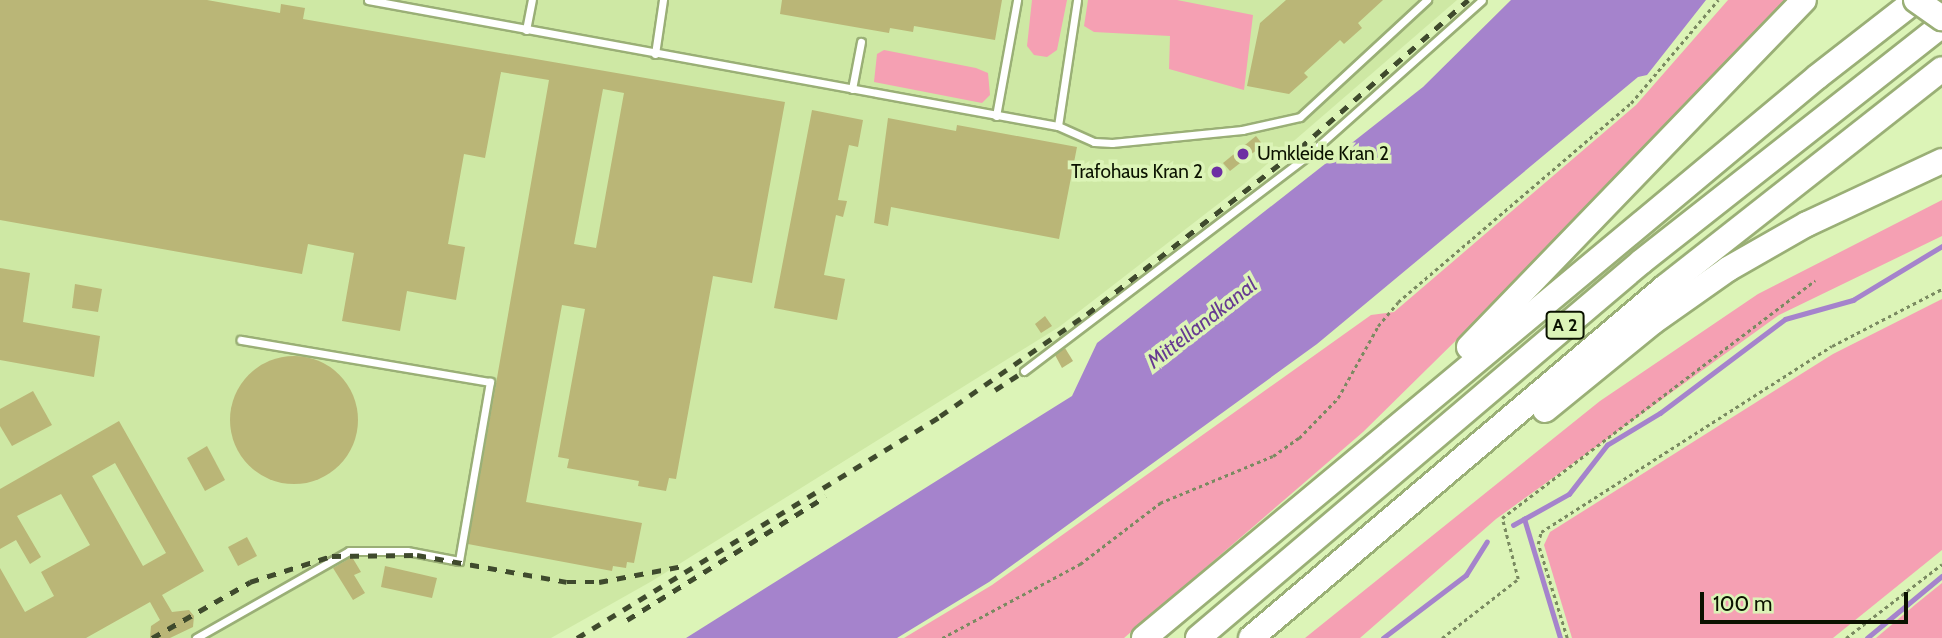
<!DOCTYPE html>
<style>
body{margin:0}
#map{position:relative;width:1942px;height:638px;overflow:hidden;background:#dcf4b7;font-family:Cabin,sans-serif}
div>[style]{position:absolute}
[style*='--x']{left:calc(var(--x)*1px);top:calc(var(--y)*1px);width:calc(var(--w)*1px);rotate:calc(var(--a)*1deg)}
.built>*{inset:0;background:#cee8a4}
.green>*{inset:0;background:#f5a0b3}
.water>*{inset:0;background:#a583cc}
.stream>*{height:4.5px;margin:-2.25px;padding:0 2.25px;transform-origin:2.25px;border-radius:2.25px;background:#a583cc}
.building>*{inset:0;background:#bab677}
.round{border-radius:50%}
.path>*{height:2.5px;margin-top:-1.25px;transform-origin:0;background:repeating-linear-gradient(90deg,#7a8a61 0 3.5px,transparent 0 7px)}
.roads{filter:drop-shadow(2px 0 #9aaf76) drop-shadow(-2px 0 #9aaf76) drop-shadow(0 2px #9aaf76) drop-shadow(0 -2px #9aaf76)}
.service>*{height:7px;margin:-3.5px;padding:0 3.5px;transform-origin:3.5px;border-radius:3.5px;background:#fff}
.motorway>*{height:24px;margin:-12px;padding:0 12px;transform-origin:12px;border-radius:12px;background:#fff}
.rail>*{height:4.5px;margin-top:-2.25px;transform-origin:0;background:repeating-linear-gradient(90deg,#3f4a2d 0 9px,transparent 0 18px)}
.bridges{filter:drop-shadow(2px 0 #9aaf76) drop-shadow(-2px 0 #9aaf76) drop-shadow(0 2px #9aaf76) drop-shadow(0 -2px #9aaf76)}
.motorway-bridge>*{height:24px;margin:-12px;padding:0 12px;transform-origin:12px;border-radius:12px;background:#fff}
.dots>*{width:19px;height:19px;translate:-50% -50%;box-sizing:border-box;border:4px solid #dcf4b7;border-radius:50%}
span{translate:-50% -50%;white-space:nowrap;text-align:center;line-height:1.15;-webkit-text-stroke:7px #dcf4b7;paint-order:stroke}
.shield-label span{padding:2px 5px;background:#dcf4b7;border:2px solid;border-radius:5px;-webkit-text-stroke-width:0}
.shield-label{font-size:18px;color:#0b1200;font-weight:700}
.poi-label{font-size:19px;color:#0b1200}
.left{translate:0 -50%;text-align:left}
.right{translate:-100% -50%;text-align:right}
.water-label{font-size:21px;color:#663a91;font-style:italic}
.scale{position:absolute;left:1700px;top:592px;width:208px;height:32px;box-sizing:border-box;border:4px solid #0b1200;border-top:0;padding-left:9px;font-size:21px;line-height:24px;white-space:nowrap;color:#0b1200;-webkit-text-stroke:5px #dcf4b7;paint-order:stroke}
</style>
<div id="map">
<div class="built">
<div style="clip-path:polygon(0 0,1457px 0,1244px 184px,1059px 327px,652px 581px,551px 638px,0 638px)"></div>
</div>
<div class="green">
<div style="clip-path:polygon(1032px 0,1067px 0,1057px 50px,1047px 57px,1034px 55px,1027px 46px)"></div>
<div style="clip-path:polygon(1088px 0,1177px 0,1253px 15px,1244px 90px,1169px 69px,1170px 36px,1094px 32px,1084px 26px)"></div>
<div style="clip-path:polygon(1728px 0,1785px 0,1563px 235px,1363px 432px,1124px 638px,904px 638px,992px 585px,1371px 315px,1394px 312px,1636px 105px)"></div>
<div style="clip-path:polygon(884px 50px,976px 68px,988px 73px,990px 95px,982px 103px,874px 82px,877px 54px)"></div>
<div style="clip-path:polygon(1942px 200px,1942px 236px,1779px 315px,1496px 519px,1360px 638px,1305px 638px,1600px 401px,1758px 294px)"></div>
<div style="clip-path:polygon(1942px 299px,1942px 550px,1833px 638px,1572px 638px,1544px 545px,1550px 532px,1833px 354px)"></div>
<div style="clip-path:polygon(1942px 583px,1942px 638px,1876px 638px,1916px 604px)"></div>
</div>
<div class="water">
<div style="clip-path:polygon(1511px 0,1706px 0,1647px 75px,1638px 77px,1317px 344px,989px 582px,897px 638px,686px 638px,1072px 396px,1097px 343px,1423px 87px)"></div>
</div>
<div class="stream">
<div style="--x:1513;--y:525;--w:13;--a:-29"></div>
<div style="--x:1383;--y:638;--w:104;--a:-37.2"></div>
<div style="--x:1466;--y:575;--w:39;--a:-58"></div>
<div style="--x:1560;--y:638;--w:124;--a:-106.8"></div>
<div style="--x:1524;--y:519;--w:51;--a:-29.1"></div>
<div style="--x:1569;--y:494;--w:62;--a:-52.2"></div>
<div style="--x:1607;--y:445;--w:62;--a:-31.1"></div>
<div style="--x:1660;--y:413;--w:156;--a:-36.9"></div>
<div style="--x:1785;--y:319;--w:71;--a:-15.6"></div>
<div style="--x:1853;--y:300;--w:104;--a:-31.2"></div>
<div style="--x:1867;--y:638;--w:97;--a:-39.6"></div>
</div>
<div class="building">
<div style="clip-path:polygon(evenodd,0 0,207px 0,280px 13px,281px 4px,305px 8px,303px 19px,785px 102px,752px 283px,713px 276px,676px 479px,669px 478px,666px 491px,638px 486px,639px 481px,567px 468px,569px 459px,558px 457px,585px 309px,562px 305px,526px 502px,642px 523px,634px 563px,627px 562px,626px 568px,613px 566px,612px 571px,468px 544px,549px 80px,501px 72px,485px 158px,464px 154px,448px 244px,465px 247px,456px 300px,407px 291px,400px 331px,342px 321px,354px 253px,308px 244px,302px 274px,0 220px,0 0,603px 89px,624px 93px,596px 248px,574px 244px,603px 89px)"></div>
<div style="clip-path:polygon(782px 0,1002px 0,995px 40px,914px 26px,913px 32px,890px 28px,889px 33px,780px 14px)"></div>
<div style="clip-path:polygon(1286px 0,1383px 0,1358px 23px,1362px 28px,1344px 44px,1340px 40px,1304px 73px,1308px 77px,1289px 94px,1247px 86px,1260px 23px)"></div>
<div style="clip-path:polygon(812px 110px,863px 120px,858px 147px,849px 145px,838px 200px,847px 201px,843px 217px,836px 215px,824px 275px,845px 279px,837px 320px,774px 308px)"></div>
<div style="clip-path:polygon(888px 118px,956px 131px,957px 125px,1077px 147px,1059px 239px,891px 207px,888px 226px,874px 223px)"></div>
<div style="clip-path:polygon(1256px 136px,1263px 145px,1230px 171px,1223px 163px)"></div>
<div style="clip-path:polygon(0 268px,30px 273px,23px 322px,100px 336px,94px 377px,0 360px)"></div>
<div style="clip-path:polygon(75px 284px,102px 289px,98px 312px,72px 308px)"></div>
<div style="clip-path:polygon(1045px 316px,1052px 326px,1041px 333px,1035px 324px)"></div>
<div style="clip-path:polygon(1065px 348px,1073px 361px,1062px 368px,1055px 355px)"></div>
<div class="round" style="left:230px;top:356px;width:128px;height:128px"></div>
<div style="clip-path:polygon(33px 391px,52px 425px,12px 446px,0 426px,0 409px)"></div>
<div style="clip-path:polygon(evenodd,119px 421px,204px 571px,162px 595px,172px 612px,189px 610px,194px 616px,193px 627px,170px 638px,150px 638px,151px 626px,160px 620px,150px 602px,86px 638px,0 638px,0 568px,25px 612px,54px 596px,41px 572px,90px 545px,61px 494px,17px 516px,41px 557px,30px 564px,16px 540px,0 549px,0 489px,119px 421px,115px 463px,166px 553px,143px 566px,92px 476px,115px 463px)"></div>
<div style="clip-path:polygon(207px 446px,225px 480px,205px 491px,187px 458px)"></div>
<div style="clip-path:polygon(247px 537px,257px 556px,238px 566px,228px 547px)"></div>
<div style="clip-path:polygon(352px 557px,361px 572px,354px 575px,365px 593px,353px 600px,333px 568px)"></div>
<div style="clip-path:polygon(385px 566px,437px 578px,432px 598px,381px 587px)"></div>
</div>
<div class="path">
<div style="--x:942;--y:638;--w:157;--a:-28.2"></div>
<div style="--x:1080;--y:564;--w:101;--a:-37.3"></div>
<div style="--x:1160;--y:503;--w:122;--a:-22.6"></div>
<div style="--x:1273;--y:456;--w:32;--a:-35"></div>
<div style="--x:1299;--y:438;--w:56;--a:-45.7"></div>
<div style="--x:1338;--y:398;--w:82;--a:-60.9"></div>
<div style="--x:1378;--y:326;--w:31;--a:-50"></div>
<div style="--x:1398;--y:302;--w:306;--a:-40.5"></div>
<div style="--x:1631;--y:103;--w:135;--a:-49.8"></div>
<div style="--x:1442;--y:638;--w:96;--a:-37.8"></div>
<div style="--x:1518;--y:579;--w:63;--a:-104.7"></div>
<div style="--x:1502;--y:518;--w:393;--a:-37.2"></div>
<div style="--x:1567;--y:638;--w:98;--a:-107.1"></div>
<div style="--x:1538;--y:544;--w:12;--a:-76"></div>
<div style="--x:1541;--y:532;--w:345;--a:-32.6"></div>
<div style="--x:1832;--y:346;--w:124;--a:-27.4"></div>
<div style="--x:1846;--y:638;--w:121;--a:-37.6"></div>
</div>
<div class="roads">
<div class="service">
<div style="--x:368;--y:0;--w:701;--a:10.35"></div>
<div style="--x:1058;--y:126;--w:127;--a:-81.4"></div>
<div style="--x:526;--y:30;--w:31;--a:-79"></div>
<div style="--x:655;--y:54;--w:55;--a:-81.6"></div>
<div style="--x:852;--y:89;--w:48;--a:-79.2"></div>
<div style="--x:996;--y:116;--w:118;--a:-79.7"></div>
<div style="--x:1058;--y:126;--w:39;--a:24"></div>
<div style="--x:1094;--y:142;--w:18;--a:3"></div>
<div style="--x:1112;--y:143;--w:131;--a:-5.7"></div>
<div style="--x:1242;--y:130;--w:59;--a:-12.6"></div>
<div style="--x:1300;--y:117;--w:173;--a:-42.7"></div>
<div style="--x:1024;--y:371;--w:355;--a:-37.2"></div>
<div style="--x:1307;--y:156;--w:234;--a:-41.7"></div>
<div style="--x:196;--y:638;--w:176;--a:-29.6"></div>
<div style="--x:349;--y:551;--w:58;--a:0"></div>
<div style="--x:407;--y:551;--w:53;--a:10.9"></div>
<div style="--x:459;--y:561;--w:182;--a:-80.2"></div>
<div style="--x:490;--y:382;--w:253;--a:-170.4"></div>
</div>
<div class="motorway">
<div style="--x:1469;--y:347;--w:482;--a:-46"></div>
<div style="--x:1545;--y:410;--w:139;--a:-39.2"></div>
<div style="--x:1653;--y:322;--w:92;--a:-35.2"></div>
<div style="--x:1728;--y:269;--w:91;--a:-29.7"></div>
<div style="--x:1807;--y:224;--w:149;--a:-25"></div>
<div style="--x:1144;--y:638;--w:876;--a:-39.81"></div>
<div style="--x:1817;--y:77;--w:125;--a:-37.9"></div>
<div style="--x:1198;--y:638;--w:581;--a:-40.32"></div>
<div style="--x:1641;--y:262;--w:383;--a:-38.2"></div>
<div style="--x:1251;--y:638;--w:543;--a:-40.29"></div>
<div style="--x:1665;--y:287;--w:352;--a:-38.2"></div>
</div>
</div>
<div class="rail">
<div style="--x:995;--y:390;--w:35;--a:-33"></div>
<div style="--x:627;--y:620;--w:234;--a:-31.9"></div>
<div style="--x:152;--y:638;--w:113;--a:-29.7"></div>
<div style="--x:250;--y:582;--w:86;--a:-17.6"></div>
<div style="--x:332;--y:556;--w:85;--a:-0.7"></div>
<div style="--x:417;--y:555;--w:152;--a:10.2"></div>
<div style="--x:567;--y:582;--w:32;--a:0"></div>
<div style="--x:599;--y:582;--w:86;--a:-10.8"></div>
<div style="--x:577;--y:638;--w:426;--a:-31.4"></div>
<div style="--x:940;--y:416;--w:179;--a:-34.8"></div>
<div style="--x:1087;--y:314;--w:270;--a:-37.9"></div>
<div style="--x:1300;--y:148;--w:224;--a:-41.4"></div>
</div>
<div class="bridges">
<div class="motorway-bridge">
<div style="--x:1916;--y:0;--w:32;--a:35"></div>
</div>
</div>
<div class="dots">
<div style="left:1243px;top:154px;background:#6d2ea3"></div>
<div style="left:1217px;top:172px;background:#6d2ea3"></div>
</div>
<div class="shield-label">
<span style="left:1565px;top:325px">A 2</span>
</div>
<div class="poi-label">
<span class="left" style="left:1257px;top:154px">Umkleide Kran 2</span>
<span class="right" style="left:1203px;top:172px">Trafohaus Kran 2</span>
</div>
<div class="water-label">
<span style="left:1202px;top:323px;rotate:-38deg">Mittellandkanal</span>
</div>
<div class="scale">100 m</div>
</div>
